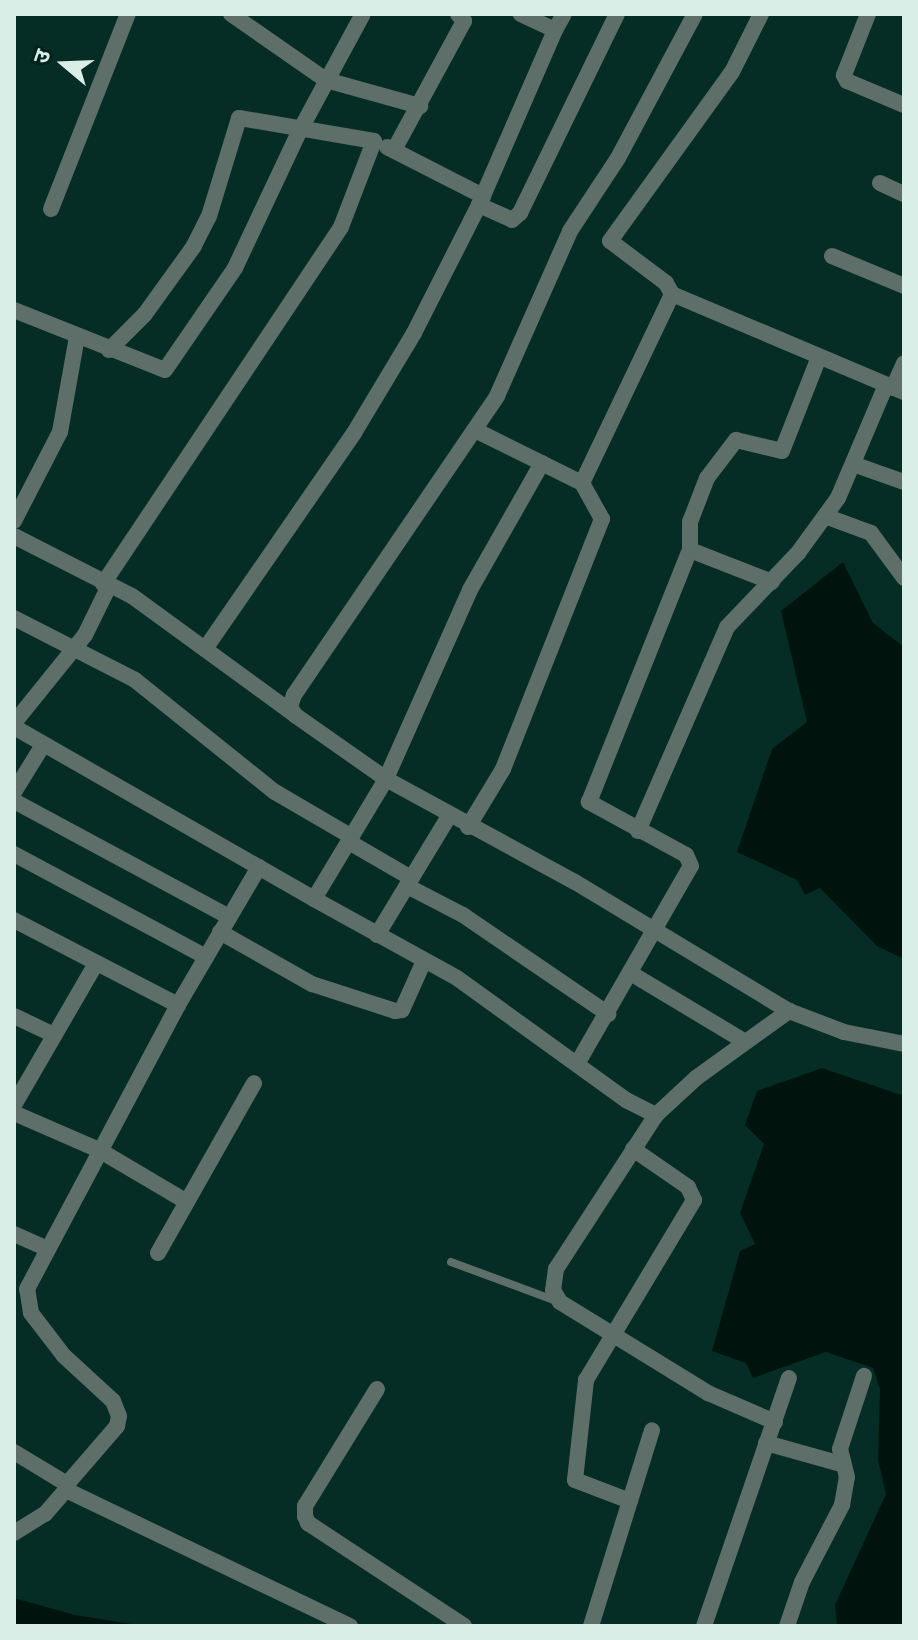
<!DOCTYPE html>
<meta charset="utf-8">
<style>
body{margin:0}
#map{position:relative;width:918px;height:1640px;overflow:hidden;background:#052d25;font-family:Lora,"Noto Sans Devanagari",serif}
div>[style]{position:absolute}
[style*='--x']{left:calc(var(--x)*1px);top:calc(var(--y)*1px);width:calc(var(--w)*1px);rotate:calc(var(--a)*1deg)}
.water>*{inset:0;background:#00140e}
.lane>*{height:8px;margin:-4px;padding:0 4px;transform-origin:4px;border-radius:4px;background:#5e6e69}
.street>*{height:16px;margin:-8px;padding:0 8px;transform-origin:8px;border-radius:8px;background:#5e6e69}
span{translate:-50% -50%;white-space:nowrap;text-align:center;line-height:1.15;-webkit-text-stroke:7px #00241b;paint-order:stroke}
.frame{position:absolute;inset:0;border:16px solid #daeee8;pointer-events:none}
.north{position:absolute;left:24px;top:24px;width:80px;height:80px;-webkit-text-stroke:6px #00241b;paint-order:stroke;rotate:289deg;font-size:22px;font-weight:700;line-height:32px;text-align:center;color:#daeee8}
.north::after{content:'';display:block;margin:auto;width:28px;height:36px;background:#daeee8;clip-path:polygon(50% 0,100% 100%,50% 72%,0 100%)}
</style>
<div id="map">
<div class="water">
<div style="clip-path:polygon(843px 562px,873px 623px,904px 647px,904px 959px,877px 946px,820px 888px,805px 895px,797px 880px,737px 852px,772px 749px,807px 722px,781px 611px)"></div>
<div style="clip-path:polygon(822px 1068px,904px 1096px,904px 1626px,837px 1626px,835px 1605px,886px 1494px,878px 1460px,880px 1389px,873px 1368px,826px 1352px,753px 1378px,746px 1363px,712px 1351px,740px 1251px,755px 1244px,740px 1213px,764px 1144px,745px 1125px,757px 1091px)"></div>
<div style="clip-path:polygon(14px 1598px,75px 1615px,144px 1626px,14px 1626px)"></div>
</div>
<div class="lane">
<div style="--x:451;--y:1262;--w:115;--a:20.3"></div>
</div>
<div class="street">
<div style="--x:231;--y:14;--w:116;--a:34.8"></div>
<div style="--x:326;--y:80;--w:98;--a:15.5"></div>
<div style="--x:868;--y:14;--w:66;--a:111.5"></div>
<div style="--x:844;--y:75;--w:7;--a:63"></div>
<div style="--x:847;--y:81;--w:62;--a:22.8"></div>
<div style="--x:555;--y:30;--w:18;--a:-61"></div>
<div style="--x:387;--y:147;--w:108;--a:27"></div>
<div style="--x:394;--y:150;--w:147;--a:-61.5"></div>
<div style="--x:464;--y:21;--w:9;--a:-131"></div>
<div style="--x:880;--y:183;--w:26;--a:25"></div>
<div style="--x:479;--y:205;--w:36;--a:24"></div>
<div style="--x:512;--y:220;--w:11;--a:-41"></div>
<div style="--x:520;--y:213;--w:221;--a:-64"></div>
<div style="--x:51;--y:209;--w:210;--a:-68.5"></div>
<div style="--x:832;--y:256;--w:78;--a:22.6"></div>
<div style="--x:672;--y:294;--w:13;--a:-119"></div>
<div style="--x:666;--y:283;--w:70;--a:-143.1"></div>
<div style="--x:610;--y:241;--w:208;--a:-54.2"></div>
<div style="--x:732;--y:72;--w:65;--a:-63.4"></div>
<div style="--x:14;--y:310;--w:162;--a:21.7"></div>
<div style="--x:165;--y:370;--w:124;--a:-55.5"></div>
<div style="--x:235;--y:268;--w:148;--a:-64.8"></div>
<div style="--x:298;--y:134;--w:136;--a:-61.6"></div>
<div style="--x:893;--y:388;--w:27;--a:-66"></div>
<div style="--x:475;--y:430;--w:119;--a:26.4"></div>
<div style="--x:542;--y:463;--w:146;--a:119.6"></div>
<div style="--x:470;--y:590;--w:207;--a:114"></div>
<div style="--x:386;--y:779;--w:215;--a:28.6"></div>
<div style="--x:575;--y:882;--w:250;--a:31.1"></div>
<div style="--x:789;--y:1011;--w:59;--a:20.9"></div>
<div style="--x:844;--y:1032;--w:61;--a:11.3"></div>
<div style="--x:853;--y:464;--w:54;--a:19.4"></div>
<div style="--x:825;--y:516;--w:49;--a:20.3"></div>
<div style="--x:871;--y:533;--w:56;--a:53.7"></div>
<div style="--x:14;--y:521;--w:100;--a:-62.7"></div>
<div style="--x:60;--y:432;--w:97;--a:-79.9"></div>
<div style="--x:14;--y:536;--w:132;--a:27"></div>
<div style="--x:132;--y:596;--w:202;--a:36.1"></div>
<div style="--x:690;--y:550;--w:88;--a:21.3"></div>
<div style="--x:103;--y:584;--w:429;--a:-56.3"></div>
<div style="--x:341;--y:227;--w:92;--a:-69"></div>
<div style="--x:374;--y:141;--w:137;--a:-170.3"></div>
<div style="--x:239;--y:118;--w:102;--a:107"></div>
<div style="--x:209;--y:216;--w:34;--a:117"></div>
<div style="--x:194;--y:246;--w:84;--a:125.8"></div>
<div style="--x:145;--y:314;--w:51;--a:135"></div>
<div style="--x:14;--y:618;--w:136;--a:27.1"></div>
<div style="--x:135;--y:680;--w:179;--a:38.7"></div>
<div style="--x:275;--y:792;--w:89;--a:30.3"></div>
<div style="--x:205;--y:649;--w:262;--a:-55.4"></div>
<div style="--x:354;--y:433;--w:117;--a:-59"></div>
<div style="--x:414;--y:333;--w:144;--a:-63.1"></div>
<div style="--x:479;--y:205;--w:191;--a:-66.5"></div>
<div style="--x:555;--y:30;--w:38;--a:-155"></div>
<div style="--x:14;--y:723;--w:113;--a:-51.1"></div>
<div style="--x:85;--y:635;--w:55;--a:-63.9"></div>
<div style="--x:14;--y:727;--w:346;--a:29.8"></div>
<div style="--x:314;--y:899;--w:140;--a:-59"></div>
<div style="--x:386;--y:779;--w:111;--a:-144.9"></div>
<div style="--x:295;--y:715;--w:9;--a:-122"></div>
<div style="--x:290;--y:707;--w:13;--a:-72"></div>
<div style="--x:294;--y:695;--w:361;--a:-55.8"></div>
<div style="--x:497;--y:396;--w:180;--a:-66.1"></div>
<div style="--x:570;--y:231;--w:87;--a:-56.7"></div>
<div style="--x:618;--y:158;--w:163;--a:-61.9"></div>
<div style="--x:14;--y:792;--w:55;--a:-58.3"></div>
<div style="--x:14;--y:801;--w:244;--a:28.3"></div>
<div style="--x:468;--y:827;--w:68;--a:-58.9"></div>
<div style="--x:503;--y:769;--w:269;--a:-68.4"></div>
<div style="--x:602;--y:519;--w:41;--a:-119.1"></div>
<div style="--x:582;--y:483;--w:209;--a:-64.5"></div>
<div style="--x:672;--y:294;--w:252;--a:22.9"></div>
<div style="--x:638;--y:831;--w:223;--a:-66.4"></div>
<div style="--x:727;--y:627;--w:103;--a:-46.2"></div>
<div style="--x:798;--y:553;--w:68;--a:-54"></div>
<div style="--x:838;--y:498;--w:123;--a:-67"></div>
<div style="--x:349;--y:842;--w:72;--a:30.1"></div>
<div style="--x:14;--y:854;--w:218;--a:28.2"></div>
<div style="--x:407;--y:886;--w:63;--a:27.4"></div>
<div style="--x:463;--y:915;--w:176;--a:34.3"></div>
<div style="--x:314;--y:899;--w:163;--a:28.9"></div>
<div style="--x:457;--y:978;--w:208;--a:35.8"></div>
<div style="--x:626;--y:1100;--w:34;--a:27"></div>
<div style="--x:656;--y:1115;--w:54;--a:-42.8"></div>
<div style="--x:696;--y:1078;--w:115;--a:-35.8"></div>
<div style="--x:14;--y:920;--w:185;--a:27.4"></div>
<div style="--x:220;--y:932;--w:106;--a:29.5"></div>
<div style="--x:312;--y:984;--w:87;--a:18"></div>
<div style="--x:395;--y:1011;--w:7;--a:-8"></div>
<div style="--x:402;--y:1010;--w:51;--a:-65.9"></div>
<div style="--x:377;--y:935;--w:139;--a:-58.8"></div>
<div style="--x:632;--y:974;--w:131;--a:30.9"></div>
<div style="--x:14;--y:1016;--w:44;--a:25.4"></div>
<div style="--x:577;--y:1064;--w:228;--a:-60.1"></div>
<div style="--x:691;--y:866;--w:12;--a:-114"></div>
<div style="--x:686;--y:855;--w:111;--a:-151.3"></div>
<div style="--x:589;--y:802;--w:271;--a:-68.2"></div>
<div style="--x:690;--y:550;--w:28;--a:-90"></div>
<div style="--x:690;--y:522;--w:47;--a:-68.9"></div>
<div style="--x:707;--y:478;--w:48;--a:-52.7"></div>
<div style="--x:736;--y:440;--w:47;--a:13.4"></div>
<div style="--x:782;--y:451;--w:101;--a:-68.5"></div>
<div style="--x:14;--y:1105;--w:162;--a:-59.9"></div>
<div style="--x:14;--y:1113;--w:93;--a:23.5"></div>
<div style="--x:99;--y:1150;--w:102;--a:30.6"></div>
<div style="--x:656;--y:1115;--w:184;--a:123"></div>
<div style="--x:556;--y:1269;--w:21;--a:98"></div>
<div style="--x:553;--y:1290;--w:14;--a:60"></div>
<div style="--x:560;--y:1302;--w:174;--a:31.6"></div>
<div style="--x:708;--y:1393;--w:73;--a:23.4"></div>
<div style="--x:14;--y:1234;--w:37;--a:24"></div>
<div style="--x:158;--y:1253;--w:195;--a:-60.5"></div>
<div style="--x:377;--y:1389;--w:137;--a:121.6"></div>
<div style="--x:305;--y:1506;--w:10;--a:90"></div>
<div style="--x:305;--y:1516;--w:8;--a:67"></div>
<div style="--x:308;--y:1523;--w:187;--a:33.4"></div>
<div style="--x:766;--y:1443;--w:78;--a:15.6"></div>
<div style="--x:14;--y:1452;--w:62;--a:31.1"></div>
<div style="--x:67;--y:1484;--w:6;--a:99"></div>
<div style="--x:66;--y:1490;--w:315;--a:25.6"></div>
<div style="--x:67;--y:1484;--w:77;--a:-49.2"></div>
<div style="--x:117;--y:1426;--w:10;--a:-79"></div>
<div style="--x:119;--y:1416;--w:16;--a:-112"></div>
<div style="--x:113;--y:1401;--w:67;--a:-137.4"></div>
<div style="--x:64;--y:1356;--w:54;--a:-127.5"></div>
<div style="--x:31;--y:1313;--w:24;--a:-99"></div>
<div style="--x:27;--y:1289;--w:322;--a:-62"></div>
<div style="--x:178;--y:1005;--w:160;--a:-59.6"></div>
<div style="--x:630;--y:1501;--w:59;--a:-159.1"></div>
<div style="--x:575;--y:1480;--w:101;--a:-83.7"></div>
<div style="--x:586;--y:1380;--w:210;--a:-59"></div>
<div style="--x:694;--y:1200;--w:14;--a:-115"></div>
<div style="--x:688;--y:1187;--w:67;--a:-145.4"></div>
<div style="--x:14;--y:1533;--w:36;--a:-32"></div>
<div style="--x:45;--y:1514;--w:32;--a:-49"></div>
<div style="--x:591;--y:1626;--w:205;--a:-72.7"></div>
<div style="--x:704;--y:1626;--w:262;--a:-71.1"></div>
<div style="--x:787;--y:1626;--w:46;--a:-71.2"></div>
<div style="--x:802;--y:1582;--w:87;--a:-62.5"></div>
<div style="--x:842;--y:1505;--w:28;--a:-80"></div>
<div style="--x:847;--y:1477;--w:29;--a:-104"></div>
<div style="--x:840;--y:1449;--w:77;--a:-71.8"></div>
</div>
<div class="frame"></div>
<div class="north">उ</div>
</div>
